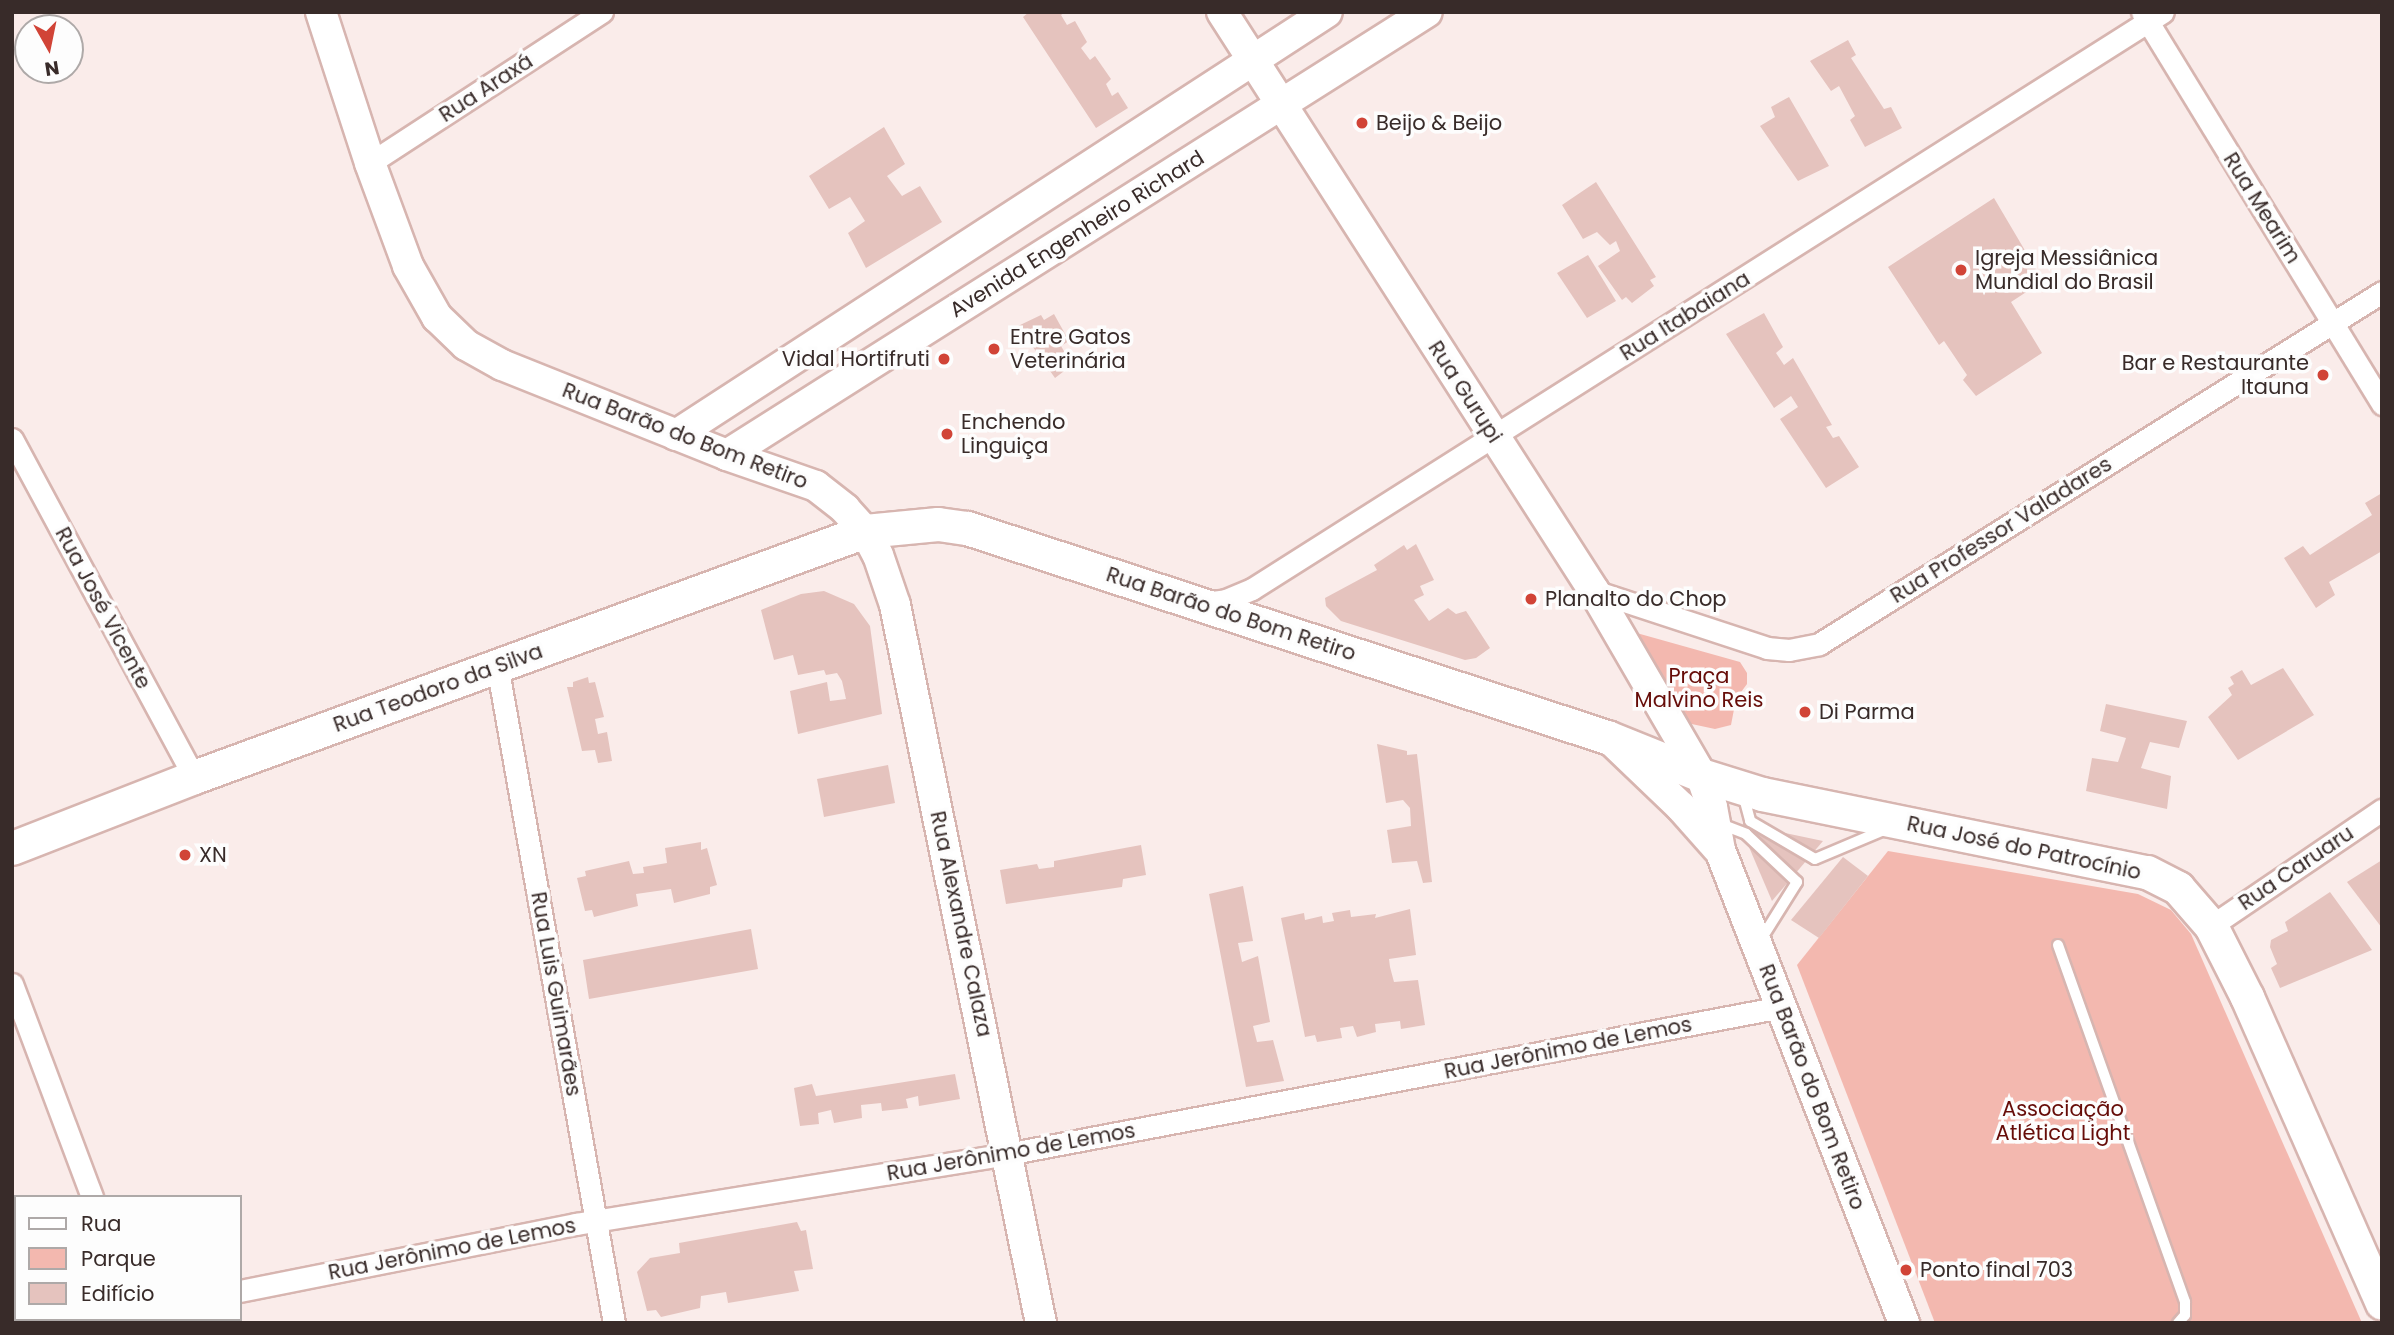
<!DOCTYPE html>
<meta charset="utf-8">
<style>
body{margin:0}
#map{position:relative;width:2394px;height:1335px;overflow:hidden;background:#faecea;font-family:Poppins,sans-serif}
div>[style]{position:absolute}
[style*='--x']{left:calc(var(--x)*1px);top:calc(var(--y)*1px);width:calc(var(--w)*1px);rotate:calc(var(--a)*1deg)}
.green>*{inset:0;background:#f3b8af}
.building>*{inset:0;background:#e5c3be}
.roads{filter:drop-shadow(2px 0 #d7b5b0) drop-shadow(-2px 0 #d7b5b0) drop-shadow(0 2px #d7b5b0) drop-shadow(0 -2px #d7b5b0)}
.lane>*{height:10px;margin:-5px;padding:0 5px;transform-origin:5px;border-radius:5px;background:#fff}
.street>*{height:21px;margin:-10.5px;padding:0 10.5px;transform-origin:10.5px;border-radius:10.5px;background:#fff}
.secondary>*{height:30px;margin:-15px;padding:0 15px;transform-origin:15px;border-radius:15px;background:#fff}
.primary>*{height:33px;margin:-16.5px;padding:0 16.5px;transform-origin:16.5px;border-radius:16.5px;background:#fff}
.dots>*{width:19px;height:19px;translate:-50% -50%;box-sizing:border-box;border:4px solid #fdfdfd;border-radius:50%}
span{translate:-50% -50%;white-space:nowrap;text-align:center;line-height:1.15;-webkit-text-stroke:7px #fdfdfd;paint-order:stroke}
.street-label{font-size:21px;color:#382b29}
.poi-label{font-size:21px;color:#382b29}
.left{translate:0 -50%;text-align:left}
.right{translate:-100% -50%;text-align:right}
.park-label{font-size:21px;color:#660c08}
.frame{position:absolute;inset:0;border:14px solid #382b29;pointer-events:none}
.legend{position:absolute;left:14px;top:1195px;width:228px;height:126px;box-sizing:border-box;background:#fdfdfd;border:2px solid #aea9a8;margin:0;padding:9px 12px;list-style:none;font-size:21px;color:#382b29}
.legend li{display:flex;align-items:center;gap:14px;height:35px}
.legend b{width:35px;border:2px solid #aea9a8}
.north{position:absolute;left:14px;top:14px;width:70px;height:70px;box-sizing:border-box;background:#fdfdfd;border:2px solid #aea9a8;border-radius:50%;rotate:171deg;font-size:19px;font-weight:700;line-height:28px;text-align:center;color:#382b29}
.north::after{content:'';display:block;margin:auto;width:24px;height:32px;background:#d14437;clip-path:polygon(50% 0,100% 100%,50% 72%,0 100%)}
</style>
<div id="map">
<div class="green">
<div style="clip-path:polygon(1626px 630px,1740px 662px,1747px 673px,1747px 684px,1736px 699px,1731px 725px,1715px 729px,1673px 720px)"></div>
<div style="clip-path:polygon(1888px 851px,2138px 894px,2171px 910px,2191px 934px,2362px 1323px,1935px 1323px,1797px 965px)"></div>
</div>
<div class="building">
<div style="clip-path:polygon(1029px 12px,1065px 12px,1061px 15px,1067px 25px,1075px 21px,1087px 42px,1081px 48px,1090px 60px,1095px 56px,1111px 79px,1106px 84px,1112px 96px,1118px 92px,1128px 108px,1096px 128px,1023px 17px)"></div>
<div style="clip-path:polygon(1848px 40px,1856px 55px,1851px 58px,1884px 109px,1891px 107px,1902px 128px,1865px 147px,1850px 120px,1855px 116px,1839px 86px,1831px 91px,1810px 61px)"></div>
<div style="clip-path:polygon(1789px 97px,1829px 166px,1798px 181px,1760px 126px,1775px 117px,1771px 107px)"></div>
<div style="clip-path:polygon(884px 127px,905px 164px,887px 176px,902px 196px,920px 186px,942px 222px,866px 268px,848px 233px,865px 221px,850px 197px,829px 209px,809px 176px)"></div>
<div style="clip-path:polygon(1596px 182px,1656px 277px,1650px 280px,1654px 286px,1632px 303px,1626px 297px,1622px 300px,1598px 266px,1620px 251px,1616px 241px,1610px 245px,1597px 232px,1583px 239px,1562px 205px)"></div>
<div style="clip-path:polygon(1994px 198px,2043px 281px,2011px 302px,2042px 353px,1976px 396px,1963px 380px,1967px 375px,1944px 341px,1939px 345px,1888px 267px)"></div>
<div style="clip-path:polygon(1588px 255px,1616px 301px,1587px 318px,1557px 273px)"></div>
<div style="clip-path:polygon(1764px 313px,1783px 347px,1776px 353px,1784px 365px,1793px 358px,1832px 425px,1826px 427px,1833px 438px,1839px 436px,1859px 467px,1826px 488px,1780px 419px,1798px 407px,1791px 396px,1774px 408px,1726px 334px)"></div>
<div style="clip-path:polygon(1054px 314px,1069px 341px,1061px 346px,1072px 365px,1055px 378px,1018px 326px,1041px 315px,1044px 320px)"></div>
<div style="clip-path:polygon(2382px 493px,2382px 551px,2329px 582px,2335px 595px,2316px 608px,2284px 558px,2303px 546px,2310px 555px,2372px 515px,2365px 503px)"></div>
<div style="clip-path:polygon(1416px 544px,1434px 580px,1420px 586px,1424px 595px,1414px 600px,1429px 621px,1448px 608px,1456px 614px,1466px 611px,1490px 648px,1476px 658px,1465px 660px,1341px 621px,1326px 606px,1325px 598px,1377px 570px,1374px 565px,1404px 545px,1407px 550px)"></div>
<div style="clip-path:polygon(824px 591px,854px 604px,870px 626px,882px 714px,798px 734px,790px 691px,827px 682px,830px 701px,846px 699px,842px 681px,837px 673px,826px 675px,824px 670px,798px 675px,793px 655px,774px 660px,761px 610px,801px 594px)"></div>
<div style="clip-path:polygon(2283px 668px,2314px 715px,2238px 760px,2208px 717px,2232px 695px,2228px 688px,2234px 684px,2230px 677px,2242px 670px,2251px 685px)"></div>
<div style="clip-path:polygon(588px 677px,589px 683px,595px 682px,604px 717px,595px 719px,598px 734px,607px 732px,612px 761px,598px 763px,595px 750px,582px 751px,567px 687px,573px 687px,573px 682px)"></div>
<div style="clip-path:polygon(2106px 704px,2187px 721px,2179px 748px,2150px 742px,2141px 768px,2171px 776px,2167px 809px,2086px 791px,2092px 758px,2118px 762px,2126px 738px,2100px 731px)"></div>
<div style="clip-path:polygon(1377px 744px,1407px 751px,1407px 755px,1417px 754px,1432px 882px,1423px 883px,1417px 861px,1392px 863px,1387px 830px,1411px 826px,1410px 808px,1403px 800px,1386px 803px)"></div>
<div style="clip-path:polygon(888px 765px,895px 803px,824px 817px,817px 779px)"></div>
<div style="clip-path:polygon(1756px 827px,1823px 841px,1772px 901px,1746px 840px)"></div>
<div style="clip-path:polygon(701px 842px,701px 850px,707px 848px,717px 885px,710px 887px,710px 894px,674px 903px,671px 889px,636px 894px,638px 906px,594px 917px,592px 910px,585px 911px,577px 878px,586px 876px,585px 871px,629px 861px,633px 874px,644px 873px,643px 867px,667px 863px,665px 848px)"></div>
<div style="clip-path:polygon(1141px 845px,1146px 875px,1123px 879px,1122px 887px,1006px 904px,1000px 870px,1037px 864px,1039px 869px,1054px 867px,1054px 861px)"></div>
<div style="clip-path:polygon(1843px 857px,1868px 876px,1819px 938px,1791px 920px)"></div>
<div style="clip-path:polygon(2382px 860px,2382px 928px,2347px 882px)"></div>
<div style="clip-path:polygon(1243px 886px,1253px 941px,1238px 943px,1242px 962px,1258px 956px,1270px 1022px,1253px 1026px,1257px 1042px,1273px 1040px,1284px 1081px,1246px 1087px,1209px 894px)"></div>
<div style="clip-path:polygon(2330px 892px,2372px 950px,2280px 988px,2271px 968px,2277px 964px,2270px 947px,2271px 940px,2288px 931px,2285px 922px)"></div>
<div style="clip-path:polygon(1410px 909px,1416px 955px,1389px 959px,1390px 967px,1394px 982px,1418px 980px,1425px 1025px,1401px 1029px,1400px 1021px,1375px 1024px,1376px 1032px,1357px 1037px,1353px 1026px,1340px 1028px,1342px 1038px,1317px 1042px,1315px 1035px,1305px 1037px,1281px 918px,1304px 913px,1305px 920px,1322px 916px,1323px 923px,1334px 921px,1332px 913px,1350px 910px,1351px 917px,1376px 914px,1375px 918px)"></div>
<div style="clip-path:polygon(751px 929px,758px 969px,589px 999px,583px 960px)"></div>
<div style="clip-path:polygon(955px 1074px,960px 1099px,919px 1106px,918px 1096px,906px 1099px,908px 1108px,882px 1111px,881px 1103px,861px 1105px,862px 1118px,834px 1123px,831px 1110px,818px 1113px,819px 1124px,800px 1126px,794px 1088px,812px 1084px,816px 1096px)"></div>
<div style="clip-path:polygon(797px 1222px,801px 1231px,806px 1230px,813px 1269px,794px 1271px,799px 1291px,728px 1303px,726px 1292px,701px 1296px,700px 1308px,661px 1317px,656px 1310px,647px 1311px,637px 1272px,650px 1258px,680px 1253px,679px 1243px)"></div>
</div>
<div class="roads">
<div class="lane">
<div style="--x:1743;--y:794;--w:28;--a:75"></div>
<div style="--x:1750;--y:821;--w:75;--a:30.3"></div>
<div style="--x:1815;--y:859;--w:77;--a:-22.9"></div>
<div style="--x:1718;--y:823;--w:30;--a:21"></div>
<div style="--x:1746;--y:834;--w:70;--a:43.3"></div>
<div style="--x:1797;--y:882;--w:70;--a:122.1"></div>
<div style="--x:2058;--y:945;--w:379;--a:70.4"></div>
<div style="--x:2185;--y:1302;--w:13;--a:90"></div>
<div style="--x:2185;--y:1315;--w:11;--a:131"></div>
</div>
<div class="street">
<div style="--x:2142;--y:12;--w:460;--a:58.5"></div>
<div style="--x:370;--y:163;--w:277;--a:-33.1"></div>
<div style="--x:12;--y:439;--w:384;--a:61.7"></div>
<div style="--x:1594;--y:591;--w:182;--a:18.2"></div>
<div style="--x:1767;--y:648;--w:22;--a:5"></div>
<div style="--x:1789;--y:650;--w:31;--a:-11"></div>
<div style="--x:1819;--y:644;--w:664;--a:-32.01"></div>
<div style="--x:1205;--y:603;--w:21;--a:-8"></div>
<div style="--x:1226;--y:600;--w:28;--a:-23"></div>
<div style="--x:1252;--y:589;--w:1078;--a:-32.35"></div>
<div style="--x:497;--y:665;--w:668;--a:79.92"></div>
<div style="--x:2211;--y:926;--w:207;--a:-34.2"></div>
<div style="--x:12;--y:984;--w:228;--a:69.4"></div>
<div style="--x:240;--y:1291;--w:343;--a:-11.3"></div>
<div style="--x:576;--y:1224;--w:437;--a:-9.2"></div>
<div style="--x:1007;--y:1154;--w:788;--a:-10.75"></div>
<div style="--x:138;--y:1319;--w:4;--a:63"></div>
<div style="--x:106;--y:1323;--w:10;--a:-24"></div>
</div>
<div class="secondary">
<div style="--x:321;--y:12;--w:159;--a:72"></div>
<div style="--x:370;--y:163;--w:110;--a:69.7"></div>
<div style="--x:408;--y:266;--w:59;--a:60.4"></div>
<div style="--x:437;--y:317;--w:40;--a:44"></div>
<div style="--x:466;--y:345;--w:41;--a:29.1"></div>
<div style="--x:502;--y:365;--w:242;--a:21.8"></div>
<div style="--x:727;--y:455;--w:94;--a:19.2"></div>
<div style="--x:816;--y:486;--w:37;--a:38"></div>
<div style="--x:845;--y:509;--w:30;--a:48"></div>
<div style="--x:865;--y:531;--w:27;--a:62"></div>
<div style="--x:878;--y:555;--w:53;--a:71.2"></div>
<div style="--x:895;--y:605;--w:733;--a:78.51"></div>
<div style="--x:1222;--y:12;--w:688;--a:57.28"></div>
<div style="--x:1594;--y:591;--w:213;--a:59.8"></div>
<div style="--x:1701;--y:775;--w:34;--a:71"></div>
<div style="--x:1712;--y:807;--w:44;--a:79.5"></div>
<div style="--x:1720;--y:850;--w:508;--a:68.74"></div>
<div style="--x:676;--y:435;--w:776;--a:-33.01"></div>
<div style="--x:727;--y:455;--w:828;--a:-32.33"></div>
<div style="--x:1612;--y:741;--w:95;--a:43.7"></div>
<div style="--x:1681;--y:807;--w:57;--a:48.5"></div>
</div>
<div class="primary">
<div style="--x:12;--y:848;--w:195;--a:-21.3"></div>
<div style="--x:194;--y:777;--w:715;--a:-20.13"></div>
<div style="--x:865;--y:531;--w:73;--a:-5.5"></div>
<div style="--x:938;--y:524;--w:29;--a:8"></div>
<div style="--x:967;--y:528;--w:673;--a:18.09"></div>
<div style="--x:1607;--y:737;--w:101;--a:22"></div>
<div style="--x:1701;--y:775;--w:64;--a:17.3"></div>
<div style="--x:1762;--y:794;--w:393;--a:11.5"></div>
<div style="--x:2147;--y:872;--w:35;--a:27"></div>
<div style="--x:2178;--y:888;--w:50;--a:49"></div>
<div style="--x:2211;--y:926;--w:80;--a:63.1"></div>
<div style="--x:2247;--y:997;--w:334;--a:66.2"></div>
</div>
</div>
<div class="dots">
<div style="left:1362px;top:123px;background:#d14437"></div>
<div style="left:1961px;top:270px;background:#d14437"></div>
<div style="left:994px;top:349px;background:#d14437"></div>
<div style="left:944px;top:359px;background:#d14437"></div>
<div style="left:2323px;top:375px;background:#d14437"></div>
<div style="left:947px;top:434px;background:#d14437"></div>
<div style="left:1531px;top:599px;background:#d14437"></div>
<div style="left:1805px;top:712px;background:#d14437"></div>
<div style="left:185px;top:855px;background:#d14437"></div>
<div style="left:1906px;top:1270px;background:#d14437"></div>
</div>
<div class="street-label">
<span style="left:486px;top:88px;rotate:-33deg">Rua Araxá</span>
<span style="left:2262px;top:208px;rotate:58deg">Rua Mearim</span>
<span style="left:1077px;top:234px;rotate:-32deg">Avenida Engenheiro Richard</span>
<span style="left:1685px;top:316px;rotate:-32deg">Rua Itabaiana</span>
<span style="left:1465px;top:392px;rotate:57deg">Rua Gurupi</span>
<span style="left:685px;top:436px;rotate:21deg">Rua Barão do Bom Retiro</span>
<span style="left:2001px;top:530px;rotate:-32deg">Rua Professor Valadares</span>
<span style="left:103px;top:608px;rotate:62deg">Rua José Vicente</span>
<span style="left:1231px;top:614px;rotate:18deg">Rua Barão do Bom Retiro</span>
<span style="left:438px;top:688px;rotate:-20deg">Rua Teodoro da Silva</span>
<span style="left:2024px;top:848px;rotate:12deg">Rua José do Patrocínio</span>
<span style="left:2296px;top:868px;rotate:-34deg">Rua Caruaru</span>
<span style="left:961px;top:924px;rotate:78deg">Rua Alexandre Calaza</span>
<span style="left:556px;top:994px;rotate:80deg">Rua Luis Guimarães</span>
<span style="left:1568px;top:1048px;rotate:-11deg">Rua Jerônimo de Lemos</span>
<span style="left:1812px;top:1087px;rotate:69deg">Rua Barão do Bom Retiro</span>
<span style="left:1011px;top:1152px;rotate:-10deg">Rua Jerônimo de Lemos</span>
<span style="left:452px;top:1249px;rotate:-11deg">Rua Jerônimo de Lemos</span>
</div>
<div class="poi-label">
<span class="left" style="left:1376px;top:123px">Beijo &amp; Beijo</span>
<span class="left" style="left:1975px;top:270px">Igreja Messiânica<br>Mundial do Brasil</span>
<span class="left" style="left:1010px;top:349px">Entre Gatos<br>Veterinária</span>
<span class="right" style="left:930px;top:359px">Vidal Hortifruti</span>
<span class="right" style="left:2309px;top:375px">Bar e Restaurante<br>Itauna</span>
<span class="left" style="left:961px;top:434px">Enchendo<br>Linguiça</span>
<span class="left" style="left:1545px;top:599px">Planalto do Chop</span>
<span class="left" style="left:1819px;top:712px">Di Parma</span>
<span class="left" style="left:199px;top:855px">XN</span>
<span class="left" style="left:1920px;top:1270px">Ponto final 703</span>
</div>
<div class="park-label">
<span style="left:1699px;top:688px">Praça<br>Malvino Reis</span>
<span style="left:2063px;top:1121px">Associação<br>Atlética Light</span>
</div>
<div class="frame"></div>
<ul class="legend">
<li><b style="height:9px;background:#fff"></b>Rua</li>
<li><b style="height:19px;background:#f3b8af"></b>Parque</li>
<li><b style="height:19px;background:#e5c3be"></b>Edifício</li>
</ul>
<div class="north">N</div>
</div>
